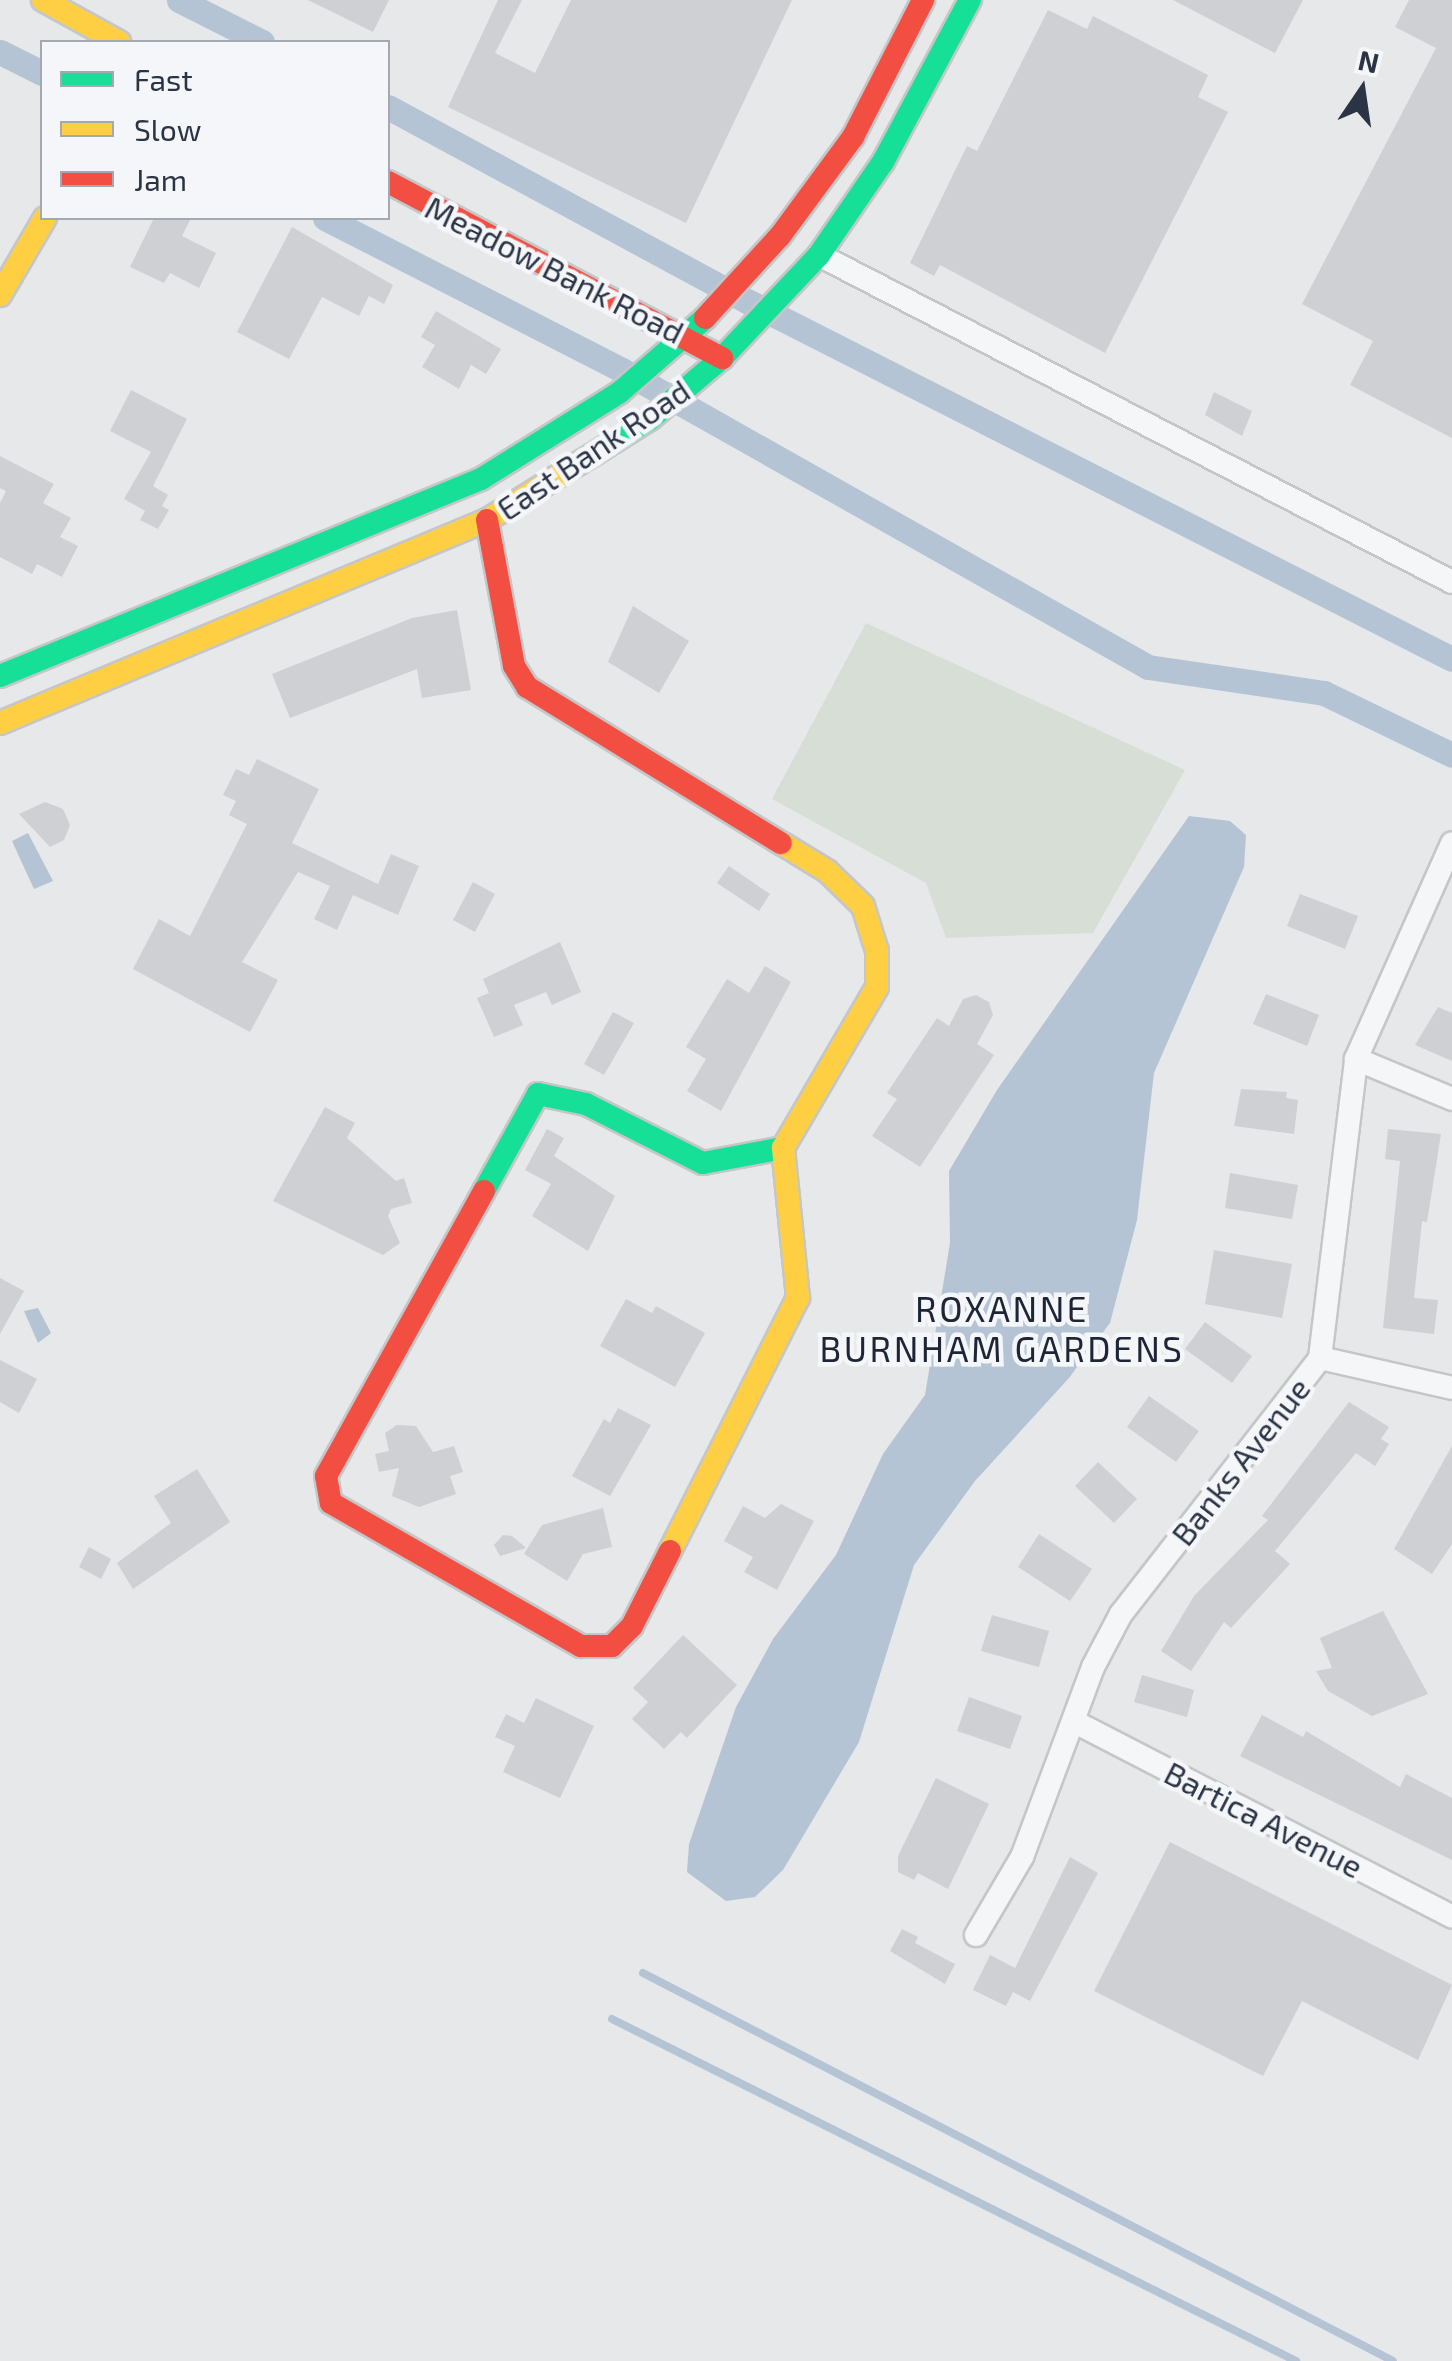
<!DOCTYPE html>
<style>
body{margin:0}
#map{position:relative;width:1452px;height:2361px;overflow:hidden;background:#e6e8ea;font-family:"Exo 2",sans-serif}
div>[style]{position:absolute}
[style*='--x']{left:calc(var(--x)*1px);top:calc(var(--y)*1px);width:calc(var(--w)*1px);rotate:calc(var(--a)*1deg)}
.green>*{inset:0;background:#d6ded6}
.water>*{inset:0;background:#b4c4d5}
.stream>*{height:8px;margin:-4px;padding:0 4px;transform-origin:4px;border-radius:4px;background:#b4c4d5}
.canal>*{height:25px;margin:-12.5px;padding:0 12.5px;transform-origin:12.5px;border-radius:12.5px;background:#b4c4d5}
.building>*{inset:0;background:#ced0d3}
.roads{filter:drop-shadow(2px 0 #c4c6c8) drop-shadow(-2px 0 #c4c6c8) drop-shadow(0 2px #c4c6c8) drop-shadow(0 -2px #c4c6c8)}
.street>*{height:22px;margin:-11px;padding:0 11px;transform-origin:11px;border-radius:11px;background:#f5f6f7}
.fast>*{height:22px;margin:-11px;padding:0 11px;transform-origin:11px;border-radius:11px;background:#16e098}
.slow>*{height:22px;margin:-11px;padding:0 11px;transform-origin:11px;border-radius:11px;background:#ffcf43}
.jam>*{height:22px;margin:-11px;padding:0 11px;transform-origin:11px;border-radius:11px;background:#f24e42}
span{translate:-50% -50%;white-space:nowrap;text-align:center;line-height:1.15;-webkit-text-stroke:9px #f4f6f9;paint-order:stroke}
.street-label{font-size:32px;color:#2b3445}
.neighbourhood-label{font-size:35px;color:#1d2536;letter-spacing:2.5px}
.legend{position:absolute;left:40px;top:40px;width:350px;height:180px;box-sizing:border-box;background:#f4f6f9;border:2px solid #a4a8b1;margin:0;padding:12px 18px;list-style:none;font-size:30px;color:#2b3445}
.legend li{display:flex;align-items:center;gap:20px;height:50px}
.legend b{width:50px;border:2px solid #a4a8b1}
.north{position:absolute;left:1312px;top:40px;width:100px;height:100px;-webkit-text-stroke:8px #f4f6f9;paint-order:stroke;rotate:13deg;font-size:28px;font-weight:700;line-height:40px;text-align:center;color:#2b3445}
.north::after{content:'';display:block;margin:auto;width:35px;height:45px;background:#2b3445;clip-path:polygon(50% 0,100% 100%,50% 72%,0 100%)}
</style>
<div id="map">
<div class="green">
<div style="clip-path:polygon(866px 623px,1185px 770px,1093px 933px,946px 938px,926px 883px,772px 799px)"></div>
</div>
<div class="water">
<div style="clip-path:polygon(1189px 816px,1230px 821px,1246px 835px,1244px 867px,1154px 1073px,1137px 1220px,1110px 1323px,1069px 1378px,975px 1481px,914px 1565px,859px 1742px,783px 1870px,755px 1897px,726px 1901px,687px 1872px,689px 1844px,736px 1707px,773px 1639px,836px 1555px,883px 1454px,925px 1395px,950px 1243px,949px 1171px,997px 1090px)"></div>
<div style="clip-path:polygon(28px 833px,53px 881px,34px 889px,12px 841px)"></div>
<div style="clip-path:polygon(38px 1308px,51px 1333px,38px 1343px,24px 1311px)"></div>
</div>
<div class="stream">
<div style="--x:643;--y:1973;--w:844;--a:27.35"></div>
<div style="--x:612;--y:2019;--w:765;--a:26.57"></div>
</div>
<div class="canal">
<div style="--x:179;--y:0;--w:93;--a:26.8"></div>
<div style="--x:0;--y:52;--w:47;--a:26.6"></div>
<div style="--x:388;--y:107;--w:410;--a:28.4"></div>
<div style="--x:749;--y:302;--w:788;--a:26.92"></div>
<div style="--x:325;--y:218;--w:331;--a:27.1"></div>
<div style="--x:620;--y:369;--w:606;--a:29.44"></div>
<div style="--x:1148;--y:667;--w:178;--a:8.4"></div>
<div style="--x:1324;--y:693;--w:142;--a:25.8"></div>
</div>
<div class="building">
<div style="clip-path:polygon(308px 0,389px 0,373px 32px)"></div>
<div style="clip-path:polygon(498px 0,522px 0,495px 53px,535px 73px,571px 0,792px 0,686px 223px,448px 107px)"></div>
<div style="clip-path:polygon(1173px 0,1303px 0,1275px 53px)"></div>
<div style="clip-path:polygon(1409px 0,1452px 0,1452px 438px,1350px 385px,1373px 341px,1302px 304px,1436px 48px,1395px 27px)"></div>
<div style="clip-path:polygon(1048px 10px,1087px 29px,1093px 16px,1208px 75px,1198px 97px,1228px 112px,1105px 353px,940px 265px,934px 276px,910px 263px,967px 146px,977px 151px)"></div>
<div style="clip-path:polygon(154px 218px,191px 218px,182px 236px,216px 253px,199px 288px,170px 273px,164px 283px,130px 267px)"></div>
<div style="clip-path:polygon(292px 227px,393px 285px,384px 304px,369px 296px,359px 316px,322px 297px,289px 359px,237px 332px)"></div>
<div style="clip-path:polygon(436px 311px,501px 349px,486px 374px,471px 365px,459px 389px,422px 367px,435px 345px,421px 337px)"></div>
<div style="clip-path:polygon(131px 390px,187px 419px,153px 486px,168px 495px,162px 506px,169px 510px,158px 529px,140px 520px,145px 511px,124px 499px,151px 452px,110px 431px)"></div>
<div style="clip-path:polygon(1214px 392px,1252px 411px,1242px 436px,1205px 415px)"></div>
<div style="clip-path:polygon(0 456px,54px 484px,43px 503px,71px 518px,60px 537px,78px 546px,62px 577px,37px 564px,32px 574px,0 557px,0 503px,6px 491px,0 488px)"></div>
<div style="clip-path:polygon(633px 606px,689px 641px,659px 693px,608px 662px)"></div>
<div style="clip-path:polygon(457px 610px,471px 690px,422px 698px,417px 669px,290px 718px,272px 674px,412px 618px)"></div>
<div style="clip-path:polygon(257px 759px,319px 789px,292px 843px,378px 884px,391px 854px,419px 866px,398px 915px,353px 895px,337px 930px,314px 919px,330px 886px,298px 872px,242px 962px,278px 980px,250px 1032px,133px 969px,159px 919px,190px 936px,247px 824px,229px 815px,236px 801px,223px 795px,236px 769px,249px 775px)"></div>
<div style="clip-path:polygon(45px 802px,63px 809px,70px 825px,64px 840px,50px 847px,19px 814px)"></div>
<div style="clip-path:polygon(729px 866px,770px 894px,759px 911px,717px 883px)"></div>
<div style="clip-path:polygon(473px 882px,495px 894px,475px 932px,453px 920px)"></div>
<div style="clip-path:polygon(1300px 894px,1358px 916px,1345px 949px,1287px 926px)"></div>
<div style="clip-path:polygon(560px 942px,581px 992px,552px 1005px,546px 992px,514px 1005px,523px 1025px,494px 1037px,477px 998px,489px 993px,483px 979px)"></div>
<div style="clip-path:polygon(765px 966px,791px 982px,721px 1111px,687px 1091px,706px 1059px,686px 1047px,727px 979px,749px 993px)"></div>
<div style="clip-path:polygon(1266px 994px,1319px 1015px,1307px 1046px,1253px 1024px)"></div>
<div style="clip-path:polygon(976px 995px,989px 1002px,993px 1015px,977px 1044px,994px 1055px,920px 1167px,872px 1136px,897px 1099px,887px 1093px,937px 1018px,949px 1026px,963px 999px)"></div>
<div style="clip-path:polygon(1438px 1007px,1452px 1013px,1452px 1061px,1415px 1045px)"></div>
<div style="clip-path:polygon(613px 1012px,634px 1023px,604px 1075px,584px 1064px)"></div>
<div style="clip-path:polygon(1241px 1089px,1287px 1092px,1286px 1098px,1298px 1100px,1294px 1134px,1234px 1126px)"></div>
<div style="clip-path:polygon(325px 1107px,355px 1123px,347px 1138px,396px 1181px,404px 1178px,412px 1203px,391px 1209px,388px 1216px,400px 1243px,383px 1255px,273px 1201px)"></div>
<div style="clip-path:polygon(547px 1129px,564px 1138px,554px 1156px,615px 1196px,588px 1251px,532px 1216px,551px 1184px,525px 1170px)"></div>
<div style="clip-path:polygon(1388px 1129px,1441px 1134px,1427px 1222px,1422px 1221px,1414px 1298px,1438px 1300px,1434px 1334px,1383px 1328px,1400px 1161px,1385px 1159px)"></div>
<div style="clip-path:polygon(1230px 1173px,1298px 1185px,1292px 1219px,1225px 1208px)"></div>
<div style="clip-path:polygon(1214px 1250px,1292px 1264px,1282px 1318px,1205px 1304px)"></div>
<div style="clip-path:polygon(0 1278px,24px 1291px,0 1334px)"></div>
<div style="clip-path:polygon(626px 1299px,652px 1313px,656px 1306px,705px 1333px,675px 1387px,600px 1346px)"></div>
<div style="clip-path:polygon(1205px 1322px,1252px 1356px,1232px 1383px,1185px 1349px)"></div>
<div style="clip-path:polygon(0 1360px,37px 1379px,19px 1413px,0 1402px)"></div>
<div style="clip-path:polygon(1149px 1396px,1199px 1431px,1176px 1462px,1127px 1427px)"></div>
<div style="clip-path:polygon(1349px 1402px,1389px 1427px,1381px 1439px,1389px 1444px,1375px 1466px,1356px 1453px,1275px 1551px,1290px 1564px,1231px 1628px,1224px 1622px,1191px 1671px,1161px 1651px,1194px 1596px,1268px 1520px,1262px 1516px)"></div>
<div style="clip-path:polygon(618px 1408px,651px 1425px,610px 1496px,572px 1476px,604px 1419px,610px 1423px)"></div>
<div style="clip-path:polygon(397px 1425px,416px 1426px,433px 1452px,454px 1446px,463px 1472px,450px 1476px,456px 1494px,419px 1507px,392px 1496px,399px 1468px,379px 1472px,375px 1454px,389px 1451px,385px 1433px)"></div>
<div style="clip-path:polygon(1452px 1446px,1452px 1544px,1432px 1574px,1394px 1549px)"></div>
<div style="clip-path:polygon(1098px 1462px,1137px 1499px,1114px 1523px,1075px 1486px)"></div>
<div style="clip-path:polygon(197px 1469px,230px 1522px,133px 1589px,117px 1563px,171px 1523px,154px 1496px)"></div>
<div style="clip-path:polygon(781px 1504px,814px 1521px,777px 1590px,744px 1572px,753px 1557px,724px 1541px,743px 1506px,765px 1518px)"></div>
<div style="clip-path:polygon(603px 1508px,612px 1547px,583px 1554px,567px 1581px,524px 1554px,542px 1525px)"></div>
<div style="clip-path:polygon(1039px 1534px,1092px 1569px,1070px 1601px,1018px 1567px)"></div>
<div style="clip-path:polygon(503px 1535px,512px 1536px,526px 1548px,500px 1556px,494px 1545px)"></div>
<div style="clip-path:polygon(89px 1547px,111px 1559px,101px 1579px,79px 1567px)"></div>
<div style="clip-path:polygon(1383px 1611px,1428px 1694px,1372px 1716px,1328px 1691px,1316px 1671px,1332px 1668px,1320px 1638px)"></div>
<div style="clip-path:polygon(992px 1615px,1049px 1631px,1039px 1667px,981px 1651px)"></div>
<div style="clip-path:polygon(683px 1635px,737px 1685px,687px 1738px,681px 1732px,664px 1749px,632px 1719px,648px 1702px,633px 1688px)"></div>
<div style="clip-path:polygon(1142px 1675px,1194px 1690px,1187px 1717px,1134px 1702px)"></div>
<div style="clip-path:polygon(969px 1697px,1022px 1716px,1010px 1749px,957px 1731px)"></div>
<div style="clip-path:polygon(536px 1698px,594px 1726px,560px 1798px,503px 1772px,515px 1746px,495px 1737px,506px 1714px,524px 1723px)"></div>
<div style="clip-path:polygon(1262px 1715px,1303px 1737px,1306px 1731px,1400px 1787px,1406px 1774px,1452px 1798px,1452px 1860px,1240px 1756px)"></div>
<div style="clip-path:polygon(936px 1778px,989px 1804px,948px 1889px,918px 1873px,914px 1880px,898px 1872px,898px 1856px)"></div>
<div style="clip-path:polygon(1170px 1842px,1452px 1985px,1418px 2060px,1302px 2001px,1263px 2076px,1094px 1991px)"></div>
<div style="clip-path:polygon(1070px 1857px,1098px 1873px,1030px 2001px,1013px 1992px,1006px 2006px,973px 1990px,990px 1955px,1015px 1968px)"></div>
<div style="clip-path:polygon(902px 1929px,918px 1937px,915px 1943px,955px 1964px,945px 1984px,890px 1951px)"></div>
</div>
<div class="roads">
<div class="street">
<div style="--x:819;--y:255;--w:712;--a:27.32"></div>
<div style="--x:1356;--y:1059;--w:104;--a:22.6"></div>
<div style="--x:1320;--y:1358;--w:135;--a:12.8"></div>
<div style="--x:1075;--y:1722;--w:424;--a:27.3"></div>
<div style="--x:976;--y:1935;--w:91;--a:-59.5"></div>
<div style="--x:1022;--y:1857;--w:203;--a:-69.5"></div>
<div style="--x:1093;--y:1667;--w:60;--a:-62.2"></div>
<div style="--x:1121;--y:1614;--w:324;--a:-52.1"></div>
<div style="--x:1320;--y:1358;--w:301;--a:-83.1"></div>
<div style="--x:1356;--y:1059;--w:236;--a:-66"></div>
</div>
<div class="fast">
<div style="--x:602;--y:449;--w:57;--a:-32"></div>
<div style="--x:650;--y:419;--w:94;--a:-40.3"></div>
<div style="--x:722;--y:358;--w:141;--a:-46.7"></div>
<div style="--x:819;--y:255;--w:113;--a:-55.5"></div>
<div style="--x:883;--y:162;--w:184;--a:-61.8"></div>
<div style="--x:0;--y:676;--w:520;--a:-22.27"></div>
<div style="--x:481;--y:479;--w:164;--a:-32"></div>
<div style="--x:620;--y:392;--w:113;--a:-41"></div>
<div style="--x:484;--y:1191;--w:111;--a:-60.9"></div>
<div style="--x:538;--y:1094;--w:49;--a:11.8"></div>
<div style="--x:586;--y:1104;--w:131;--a:26.8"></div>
<div style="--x:703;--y:1163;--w:81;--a:-10.6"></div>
</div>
<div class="slow">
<div style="--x:43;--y:0;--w:87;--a:28.9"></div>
<div style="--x:0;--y:295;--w:89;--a:-59.7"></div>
<div style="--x:0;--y:723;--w:528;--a:-22.63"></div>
<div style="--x:487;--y:520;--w:135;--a:-31.7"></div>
<div style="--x:670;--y:1551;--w:284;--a:-63.2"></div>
<div style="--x:798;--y:1298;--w:151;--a:-95.7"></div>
<div style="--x:783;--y:1148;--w:186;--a:-59.7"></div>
<div style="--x:877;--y:987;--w:36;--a:-90"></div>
<div style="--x:877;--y:951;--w:47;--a:-107.3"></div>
<div style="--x:863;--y:906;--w:50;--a:-135.8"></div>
<div style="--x:827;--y:871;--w:54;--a:-148.7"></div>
</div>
<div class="jam">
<div style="--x:388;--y:182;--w:378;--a:27.8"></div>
<div style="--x:705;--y:318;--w:111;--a:-47.6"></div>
<div style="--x:780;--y:236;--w:123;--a:-53.6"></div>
<div style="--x:853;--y:137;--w:154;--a:-62.9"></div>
<div style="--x:487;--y:520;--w:148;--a:79.5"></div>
<div style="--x:514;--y:666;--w:25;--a:58"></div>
<div style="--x:527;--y:687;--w:298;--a:31.6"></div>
<div style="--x:484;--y:1191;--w:326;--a:119"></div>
<div style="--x:326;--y:1476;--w:27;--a:80"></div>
<div style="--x:331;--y:1503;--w:288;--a:29.8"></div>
<div style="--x:581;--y:1646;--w:31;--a:0"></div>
<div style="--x:612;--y:1646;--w:28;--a:-45"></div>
<div style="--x:632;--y:1626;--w:84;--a:-63.1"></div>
</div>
</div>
<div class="street-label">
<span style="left:555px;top:269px;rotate:27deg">Meadow Bank Road</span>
<span style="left:593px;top:449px;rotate:-34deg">East Bank Road</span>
<span style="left:1240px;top:1461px;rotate:-52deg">Banks Avenue</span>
<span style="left:1264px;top:1819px;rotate:27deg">Bartica Avenue</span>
</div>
<div class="neighbourhood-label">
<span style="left:1002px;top:1328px">ROXANNE<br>BURNHAM GARDENS</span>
</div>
<ul class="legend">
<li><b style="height:12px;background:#16e098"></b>Fast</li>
<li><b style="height:12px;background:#ffcf43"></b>Slow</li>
<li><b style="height:12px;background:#f24e42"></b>Jam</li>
</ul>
<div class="north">N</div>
</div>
